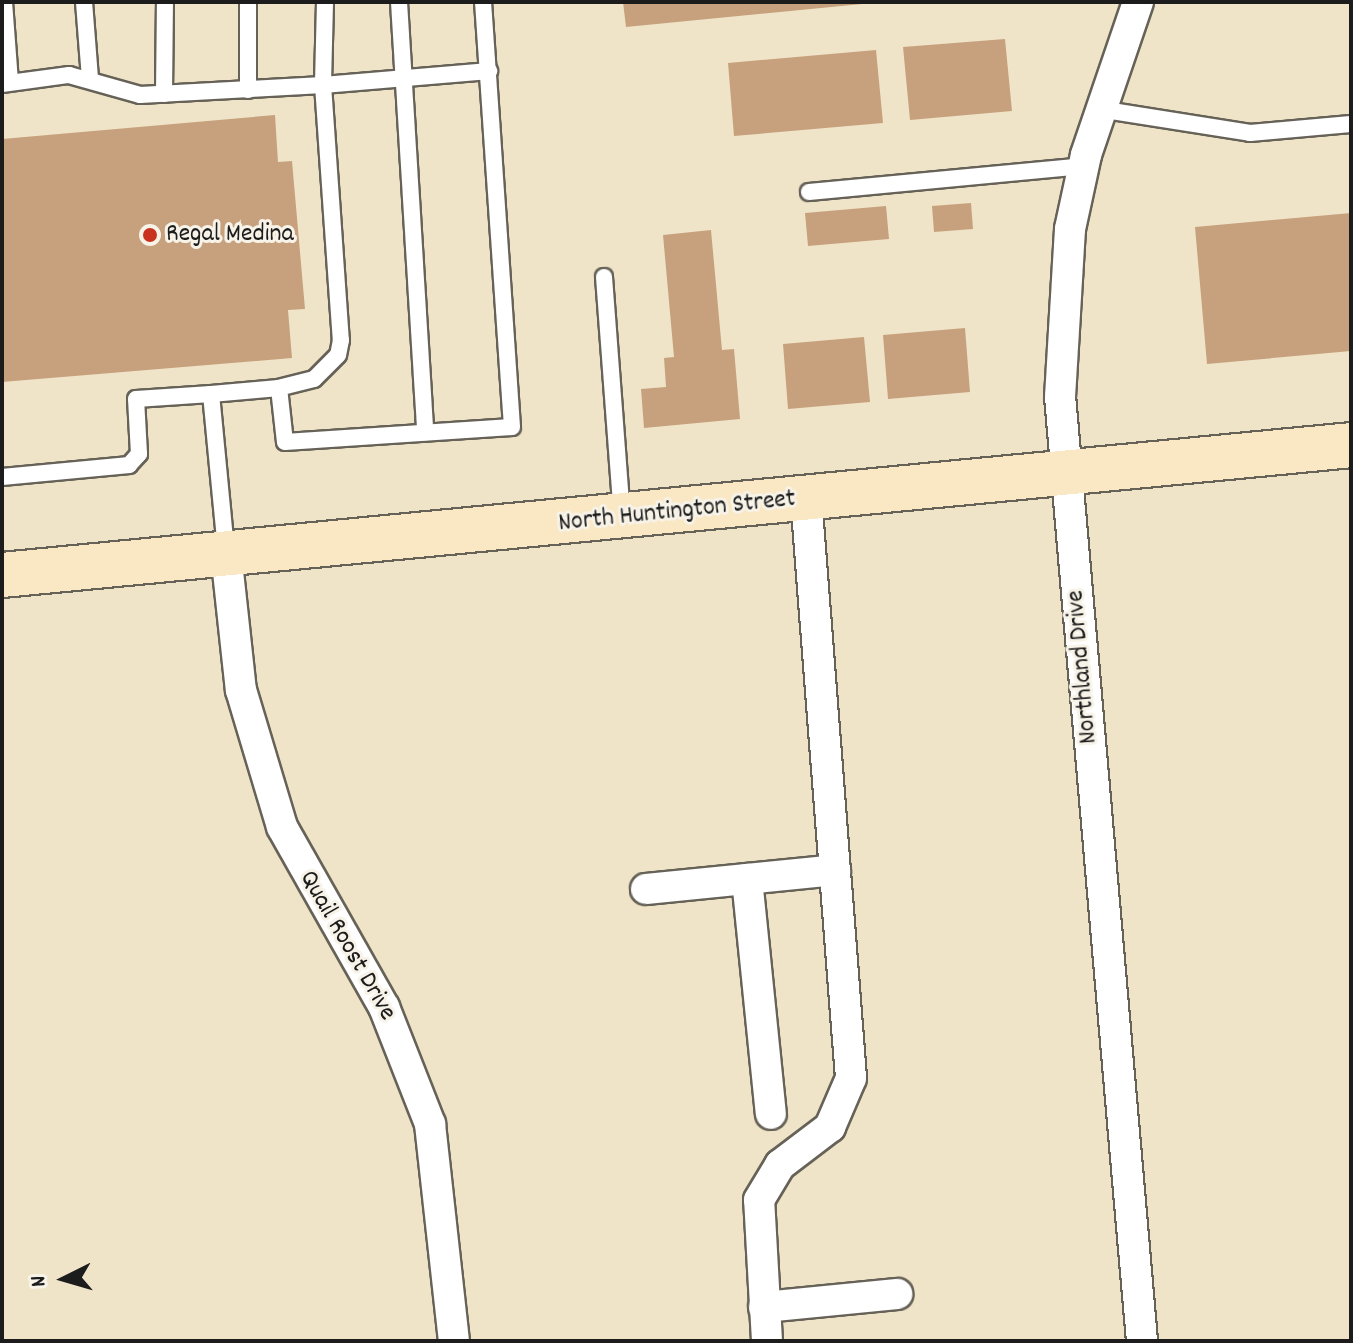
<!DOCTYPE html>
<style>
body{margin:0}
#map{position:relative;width:1353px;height:1343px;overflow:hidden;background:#f0e4c8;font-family:Dekko,sans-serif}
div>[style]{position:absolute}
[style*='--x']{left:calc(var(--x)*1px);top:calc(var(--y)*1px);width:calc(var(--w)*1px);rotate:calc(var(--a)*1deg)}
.building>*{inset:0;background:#c7a17d}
.roads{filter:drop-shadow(2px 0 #666258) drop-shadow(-2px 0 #666258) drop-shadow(0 2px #666258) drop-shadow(0 -2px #666258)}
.lane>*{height:16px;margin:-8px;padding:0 8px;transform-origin:8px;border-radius:8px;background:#fff}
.street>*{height:30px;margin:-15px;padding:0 15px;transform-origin:15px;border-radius:15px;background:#fff}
.secondary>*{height:44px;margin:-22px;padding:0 22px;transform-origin:22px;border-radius:22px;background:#fae7c3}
.dots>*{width:22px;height:22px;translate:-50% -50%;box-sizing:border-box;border:4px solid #f7f3e8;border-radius:50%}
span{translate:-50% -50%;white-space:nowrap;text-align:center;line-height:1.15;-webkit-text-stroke:6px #f7f3e8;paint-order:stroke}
.poi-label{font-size:26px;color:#1c1c1c}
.left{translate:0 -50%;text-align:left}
.street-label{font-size:26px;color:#1c1c1c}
.frame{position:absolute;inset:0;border:4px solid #1c1c1c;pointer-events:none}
.north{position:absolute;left:24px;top:1239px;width:80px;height:80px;-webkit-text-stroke:6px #f7f3e8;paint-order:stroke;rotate:265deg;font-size:22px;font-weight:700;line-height:32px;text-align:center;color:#1c1c1c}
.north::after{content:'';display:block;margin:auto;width:28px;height:36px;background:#1c1c1c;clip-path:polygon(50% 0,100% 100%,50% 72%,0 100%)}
</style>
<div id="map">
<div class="building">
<div style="clip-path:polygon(623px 2px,862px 2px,862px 4px,626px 27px)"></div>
<div style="clip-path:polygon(1005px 39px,1012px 111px,910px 120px,903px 47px)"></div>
<div style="clip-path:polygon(876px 50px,883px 123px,734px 136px,728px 63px)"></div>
<div style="clip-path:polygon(275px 115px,278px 162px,292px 161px,305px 309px,288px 310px,292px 358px,2px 382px,2px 139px)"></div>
<div style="clip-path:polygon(971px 203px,973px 229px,934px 232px,932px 206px)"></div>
<div style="clip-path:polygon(886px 206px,889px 239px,808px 246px,805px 213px)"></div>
<div style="clip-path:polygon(1351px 213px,1351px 351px,1207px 364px,1195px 227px)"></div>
<div style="clip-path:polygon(711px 230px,722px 350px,734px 349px,740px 419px,644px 428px,641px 389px,666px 387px,664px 358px,674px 357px,663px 235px)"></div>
<div style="clip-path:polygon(965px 328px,970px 392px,888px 399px,883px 335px)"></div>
<div style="clip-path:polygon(864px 337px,870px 402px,788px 409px,783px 344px)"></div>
</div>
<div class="roads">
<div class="lane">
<div style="--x:4;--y:2;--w:80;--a:85.7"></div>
<div style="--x:84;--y:2;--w:76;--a:85.5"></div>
<div style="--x:325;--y:2;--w:83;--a:91.4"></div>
<div style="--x:323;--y:85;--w:167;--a:-4.8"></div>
<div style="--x:399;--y:2;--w:431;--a:86.5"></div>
<div style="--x:2;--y:84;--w:68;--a:-7.7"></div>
<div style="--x:69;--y:75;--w:74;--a:15.7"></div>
<div style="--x:140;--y:95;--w:183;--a:-3.1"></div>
<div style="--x:323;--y:85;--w:256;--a:86"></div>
<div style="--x:341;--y:340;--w:15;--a:101"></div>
<div style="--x:338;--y:355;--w:34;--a:135"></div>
<div style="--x:314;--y:379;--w:36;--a:166"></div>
<div style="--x:248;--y:90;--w:88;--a:-90"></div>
<div style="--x:164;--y:94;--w:92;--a:-89.4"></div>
<div style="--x:1099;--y:109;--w:153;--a:9"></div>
<div style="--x:1250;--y:133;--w:101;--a:-5.1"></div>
<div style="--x:809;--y:192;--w:275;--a:-5.4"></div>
<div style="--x:604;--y:277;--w:239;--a:85.7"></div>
<div style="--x:211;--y:394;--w:68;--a:-5"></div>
<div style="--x:279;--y:388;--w:54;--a:83.7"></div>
<div style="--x:285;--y:442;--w:227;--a:-3.8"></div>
<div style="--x:512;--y:427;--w:426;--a:-93.9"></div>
<div style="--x:2;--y:477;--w:128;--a:-5.4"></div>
<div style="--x:129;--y:465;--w:15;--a:-48"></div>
<div style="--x:139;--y:454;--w:55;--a:-93.1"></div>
<div style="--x:136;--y:399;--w:75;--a:-3.8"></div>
<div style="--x:211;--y:394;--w:158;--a:84.5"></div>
</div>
<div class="street">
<div style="--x:1138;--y:2;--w:162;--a:108.8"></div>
<div style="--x:1086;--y:155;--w:76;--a:102.2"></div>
<div style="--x:1070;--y:229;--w:167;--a:93.4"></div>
<div style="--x:1060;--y:396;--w:949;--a:85.04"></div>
<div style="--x:226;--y:553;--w:138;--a:83.8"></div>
<div style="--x:241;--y:690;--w:143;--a:73.3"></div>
<div style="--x:282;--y:827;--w:207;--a:60.5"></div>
<div style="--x:384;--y:1007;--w:126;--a:68.5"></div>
<div style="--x:430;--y:1124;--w:218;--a:83.7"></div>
<div style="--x:747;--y:879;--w:236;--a:84.2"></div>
<div style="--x:646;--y:889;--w:190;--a:-5.7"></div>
<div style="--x:764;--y:1307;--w:134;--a:-5.6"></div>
<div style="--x:767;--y:1341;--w:141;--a:-93.2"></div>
<div style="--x:759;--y:1200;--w:41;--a:-59"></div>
<div style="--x:780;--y:1165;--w:63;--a:-37.2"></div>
<div style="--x:830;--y:1127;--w:53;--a:-66.8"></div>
<div style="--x:851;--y:1078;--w:583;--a:-94.43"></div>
</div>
<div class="secondary">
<div style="--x:2;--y:575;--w:1355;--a:-5.5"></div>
</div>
</div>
<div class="dots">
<div style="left:150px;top:235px;background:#c8321e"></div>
</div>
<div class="poi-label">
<span class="left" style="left:166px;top:235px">Regal Medina</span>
</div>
<div class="street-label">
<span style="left:677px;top:512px;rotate:-6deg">North Huntington Street</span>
<span style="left:1083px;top:667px;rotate:-95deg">Northland Drive</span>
<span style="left:347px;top:946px;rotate:60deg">Quail Roost Drive</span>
</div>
<div class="frame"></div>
<div class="north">N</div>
</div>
